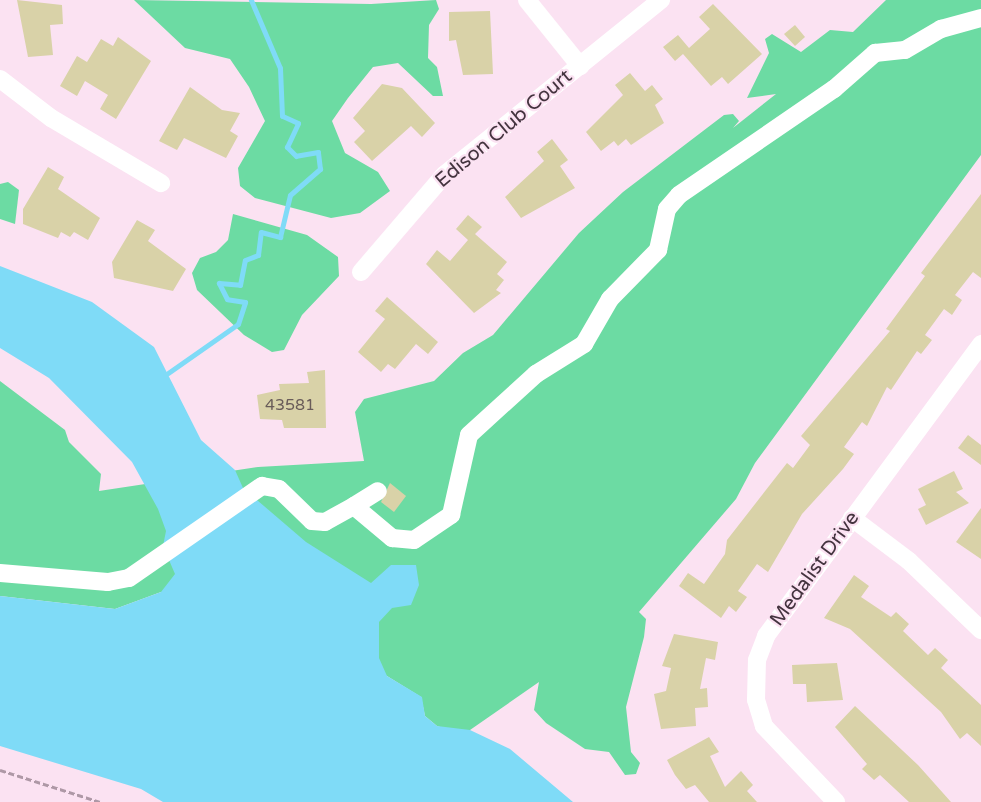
<!DOCTYPE html>
<style>
body{margin:0}
#map{position:relative;width:981px;height:802px;overflow:hidden;background:#fbe2f2;font-family:"Varela Round",sans-serif}
div>[style]{position:absolute}
[style*='--x']{left:calc(var(--x)*1px);top:calc(var(--y)*1px);width:calc(var(--w)*1px);rotate:calc(var(--a)*1deg)}
.green>*{inset:0;background:#6cdba3}
.water>*{inset:0;background:#7fdbf7}
.stream>*{height:5px;margin:-2.5px;padding:0 2.5px;transform-origin:2.5px;border-radius:2.5px;background:#7fdbf7}
.building>*{inset:0;background:#d9d2a8}
.path>*{height:3px;margin-top:-1.5px;transform-origin:0;background:repeating-linear-gradient(90deg,#ae98a6 0 6px,transparent 0 9px)}
.minor>*{height:18px;margin:-9px;padding:0 9px;transform-origin:9px;border-radius:9px;background:#fff}
span{translate:-50% -50%;white-space:nowrap;text-align:center;line-height:1.15;-webkit-text-stroke:4.5px #fbe2f2;paint-order:stroke}
.number-label{font-size:16px;color:#695c59}
.number-label span{-webkit-text-stroke-width:0}
.street-label{font-size:20px;color:#44343f}
</style>
<div id="map">
<div class="green">
<div style="clip-path:polygon(134px 0,371px 4px,436px 0,439px 9px,429px 25px,428px 58px,437px 67px,443px 96px,433px 96px,398px 63px,373px 67px,348px 98px,332px 121px,345px 153px,378px 172px,390px 191px,360px 213px,331px 218px,255px 198px,240px 186px,238px 168px,265px 121px,249px 87px,230px 59px,185px 48px)"></div>
<div style="clip-path:polygon(886px 0,981px 0,981px 155px,755px 463px,736px 499px,639px 612px,646px 619px,644px 637px,626px 707px,631px 752px,640px 763px,636px 774px,625px 775px,609px 752px,585px 749px,546px 723px,534px 710px,539px 682px,470px 730px,455px 732px,437px 726px,425px 716px,421px 697px,387px 676px,161px 592px,115px 609px,0 596px,0 381px,65px 430px,69px 442px,101px 474px,99px 491px,258px 467px,364px 461px,355px 412px,364px 399px,434px 381px,463px 353px,493px 335px,579px 233px,623px 192px,724px 115px,733px 114px,739px 121px,733px 128px,776px 94px,747px 98px,769px 53px,765px 39px,772px 34px,801px 52px,830px 30px,853px 32px)"></div>
<div style="clip-path:polygon(8px 182px,19px 190px,15px 224px,0 219px,0 184px)"></div>
<div style="clip-path:polygon(233px 214px,307px 235px,338px 257px,339px 276px,302px 315px,284px 350px,272px 352px,244px 335px,197px 290px,192px 273px,200px 258px,216px 252px,228px 240px)"></div>
</div>
<div class="water">
<div style="clip-path:polygon(0 266px,92px 302px,154px 347px,201px 440px,235px 470px,243px 488px,306px 542px,371px 583px,391px 565px,416px 565px,419px 585px,411px 605px,392px 608px,379px 622px,379px 658px,387px 676px,422px 697px,425px 716px,437px 726px,470px 730px,510px 749px,573px 802px,163px 802px,141px 789px,0 746px,0 596px,115px 609px,161px 592px,175px 574px,163px 546px,166px 531px,158px 509px,132px 462px,49px 378px,0 348px)"></div>
</div>
<div class="stream">
<div style="--x:168;--y:373;--w:85;--a:-35"></div>
<div style="--x:238;--y:324;--w:23;--a:-72"></div>
<div style="--x:245;--y:302;--w:18;--a:-171"></div>
<div style="--x:227;--y:299;--w:18;--a:-117"></div>
<div style="--x:219;--y:283;--w:21;--a:5"></div>
<div style="--x:240;--y:285;--w:25;--a:-79"></div>
<div style="--x:245;--y:260;--w:14;--a:-21"></div>
<div style="--x:258;--y:255;--w:23;--a:-83"></div>
<div style="--x:261;--y:232;--w:20;--a:15"></div>
<div style="--x:280;--y:237;--w:43;--a:-76.6"></div>
<div style="--x:290;--y:195;--w:40;--a:-41"></div>
<div style="--x:320;--y:169;--w:17;--a:-97"></div>
<div style="--x:318;--y:152;--w:22;--a:170"></div>
<div style="--x:296;--y:156;--w:13;--a:-135"></div>
<div style="--x:287;--y:147;--w:26;--a:-65"></div>
<div style="--x:298;--y:123;--w:17;--a:-156"></div>
<div style="--x:282;--y:116;--w:48;--a:-92.4"></div>
<div style="--x:280;--y:68;--w:74;--a:-113.1"></div>
</div>
<div class="building">
<div style="clip-path:polygon(17px 0,62px 5px,63px 24px,50px 25px,53px 55px,28px 57px)"></div>
<div style="clip-path:polygon(713px 4px,762px 54px,728px 84px,722px 77px,711px 86px,683px 54px,675px 61px,663px 47px,678px 35px,689px 48px,710px 29px,699px 17px)"></div>
<div style="clip-path:polygon(490px 11px,493px 74px,463px 75px,456px 40px,449px 41px,449px 12px)"></div>
<div style="clip-path:polygon(795px 25px,805px 37px,795px 46px,784px 34px)"></div>
<div style="clip-path:polygon(118px 37px,151px 61px,116px 119px,100px 109px,108px 95px,85px 81px,77px 96px,60px 86px,77px 56px,87px 62px,101px 39px,113px 46px)"></div>
<div style="clip-path:polygon(630px 73px,645px 91px,652px 85px,663px 99px,655px 105px,664px 123px,631px 145px,626px 139px,618px 146px,614px 141px,601px 151px,586px 132px,623px 95px,615px 85px)"></div>
<div style="clip-path:polygon(382px 84px,402px 88px,435px 123px,422px 137px,411px 126px,372px 161px,354px 142px,365px 131px,353px 118px)"></div>
<div style="clip-path:polygon(190px 87px,222px 110px,240px 113px,230px 131px,238px 136px,226px 158px,184px 138px,177px 150px,159px 141px)"></div>
<div style="clip-path:polygon(552px 139px,568px 160px,560px 166px,575px 188px,521px 218px,505px 197px,544px 161px,537px 152px)"></div>
<div style="clip-path:polygon(48px 167px,64px 177px,58px 189px,100px 218px,88px 240px,74px 232px,70px 237px,61px 232px,58px 238px,23px 224px,23px 209px)"></div>
<div style="clip-path:polygon(981px 194px,981px 278px,973px 272px,955px 295px,962px 300px,952px 315px,944px 309px,925px 335px,932px 340px,921px 354px,917px 351px,891px 390px,887px 387px,867px 426px,862px 422px,844px 447px,854px 454px,843px 469px,802px 514px,768px 572px,757px 564px,738px 591px,747px 597px,736px 612px,729px 606px,721px 618px,679px 586px,688px 573px,704px 584px,725px 554px,727px 540px,787px 463px,793px 468px,810px 445px,801px 436px,890px 331px,886px 329px,925px 276px,921px 273px)"></div>
<div style="clip-path:polygon(468px 215px,482px 227px,475px 234px,507px 262px,497px 274px,504px 280px,496px 290px,501px 293px,474px 313px,426px 264px,437px 250px,450px 261px,468px 240px,456px 229px)"></div>
<div style="clip-path:polygon(137px 220px,155px 230px,148px 241px,186px 269px,173px 291px,114px 278px,112px 262px)"></div>
<div style="clip-path:polygon(387px 297px,438px 342px,428px 354px,416px 344px,395px 369px,388px 364px,381px 372px,358px 352px,385px 319px,375px 311px)"></div>
<div style="clip-path:polygon(325px 370px,326px 428px,284px 428px,282px 420px,260px 419px,257px 395px,280px 390px,279px 384px,309px 383px,307px 372px)"></div>
<div style="clip-path:polygon(968px 435px,981px 445px,981px 465px,958px 448px)"></div>
<div style="clip-path:polygon(954px 471px,963px 489px,956px 492px,969px 503px,926px 525px,918px 509px,926px 505px,918px 489px)"></div>
<div style="clip-path:polygon(390px 483px,406px 496px,394px 512px,381px 502px)"></div>
<div style="clip-path:polygon(981px 508px,981px 559px,956px 542px)"></div>
<div style="clip-path:polygon(854px 575px,869px 586px,861px 597px,891px 617px,896px 612px,909px 624px,903px 631px,928px 655px,935px 648px,948px 660px,941px 668px,981px 705px,981px 746px,967px 733px,960px 739px,941px 712px,850px 629px,824px 618px)"></div>
<div style="clip-path:polygon(674px 634px,718px 642px,715px 660px,706px 658px,700px 689px,707px 688px,708px 707px,695px 708px,696px 726px,661px 729px,654px 694px,666px 691px,671px 668px,662px 666px)"></div>
<div style="clip-path:polygon(837px 663px,843px 700px,807px 702px,806px 684px,793px 684px,792px 665px)"></div>
<div style="clip-path:polygon(855px 706px,918px 765px,951px 802px,909px 802px,880px 775px,874px 780px,862px 769px,867px 764px,835px 727px)"></div>
<div style="clip-path:polygon(709px 737px,719px 752px,710px 756px,725px 787px,741px 771px,753px 785px,747px 791px,757px 802px,709px 802px,695px 785px,686px 789px,675px 775px,667px 760px)"></div>
</div>
<div class="path">
<div style="--x:0;--y:770;--w:105;--a:17.7"></div>
</div>
<div class="minor">
<div style="--x:527;--y:0;--w:85;--a:51.2"></div>
<div style="--x:0;--y:79;--w:64;--a:37.4"></div>
<div style="--x:51;--y:118;--w:128;--a:30.6"></div>
<div style="--x:361;--y:272;--w:128;--a:-49.4"></div>
<div style="--x:444;--y:175;--w:279;--a:-38.9"></div>
<div style="--x:354;--y:506;--w:28;--a:-32"></div>
<div style="--x:852;--y:518;--w:71;--a:37"></div>
<div style="--x:909;--y:561;--w:100;--a:43.8"></div>
<div style="--x:0;--y:573;--w:108;--a:4.8"></div>
<div style="--x:108;--y:582;--w:21;--a:-11"></div>
<div style="--x:129;--y:578;--w:162;--a:-34.7"></div>
<div style="--x:262;--y:486;--w:17;--a:10"></div>
<div style="--x:279;--y:489;--w:46;--a:44.1"></div>
<div style="--x:312;--y:521;--w:13;--a:4"></div>
<div style="--x:325;--y:522;--w:33;--a:-29"></div>
<div style="--x:354;--y:506;--w:50;--a:40.1"></div>
<div style="--x:392;--y:538;--w:22;--a:5"></div>
<div style="--x:414;--y:540;--w:45;--a:-34"></div>
<div style="--x:451;--y:515;--w:82;--a:-77.3"></div>
<div style="--x:469;--y:435;--w:91;--a:-42.3"></div>
<div style="--x:536;--y:374;--w:57;--a:-32"></div>
<div style="--x:584;--y:344;--w:52;--a:-60"></div>
<div style="--x:610;--y:299;--w:69;--a:-45.6"></div>
<div style="--x:658;--y:250;--w:42;--a:-77.6"></div>
<div style="--x:667;--y:209;--w:18;--a:-49"></div>
<div style="--x:679;--y:195;--w:188;--a:-34.4"></div>
<div style="--x:834;--y:89;--w:55;--a:-41.3"></div>
<div style="--x:875;--y:53;--w:30;--a:-6"></div>
<div style="--x:905;--y:50;--w:42;--a:-30.3"></div>
<div style="--x:941;--y:29;--w:41;--a:-15.4"></div>
<div style="--x:836;--y:802;--w:105;--a:-133.5"></div>
<div style="--x:764;--y:726;--w:27;--a:-107"></div>
<div style="--x:756;--y:700;--w:40;--a:-88.6"></div>
<div style="--x:757;--y:660;--w:26;--a:-69"></div>
<div style="--x:766;--y:636;--w:363;--a:-53.6"></div>
</div>
<div class="number-label">
<span style="left:290px;top:405px">43581</span>
</div>
<div class="street-label">
<span style="left:504px;top:129px;rotate:-40deg">Edison Club Court</span>
<span style="left:815px;top:569px;rotate:-54deg">Medalist Drive</span>
</div>
</div>
